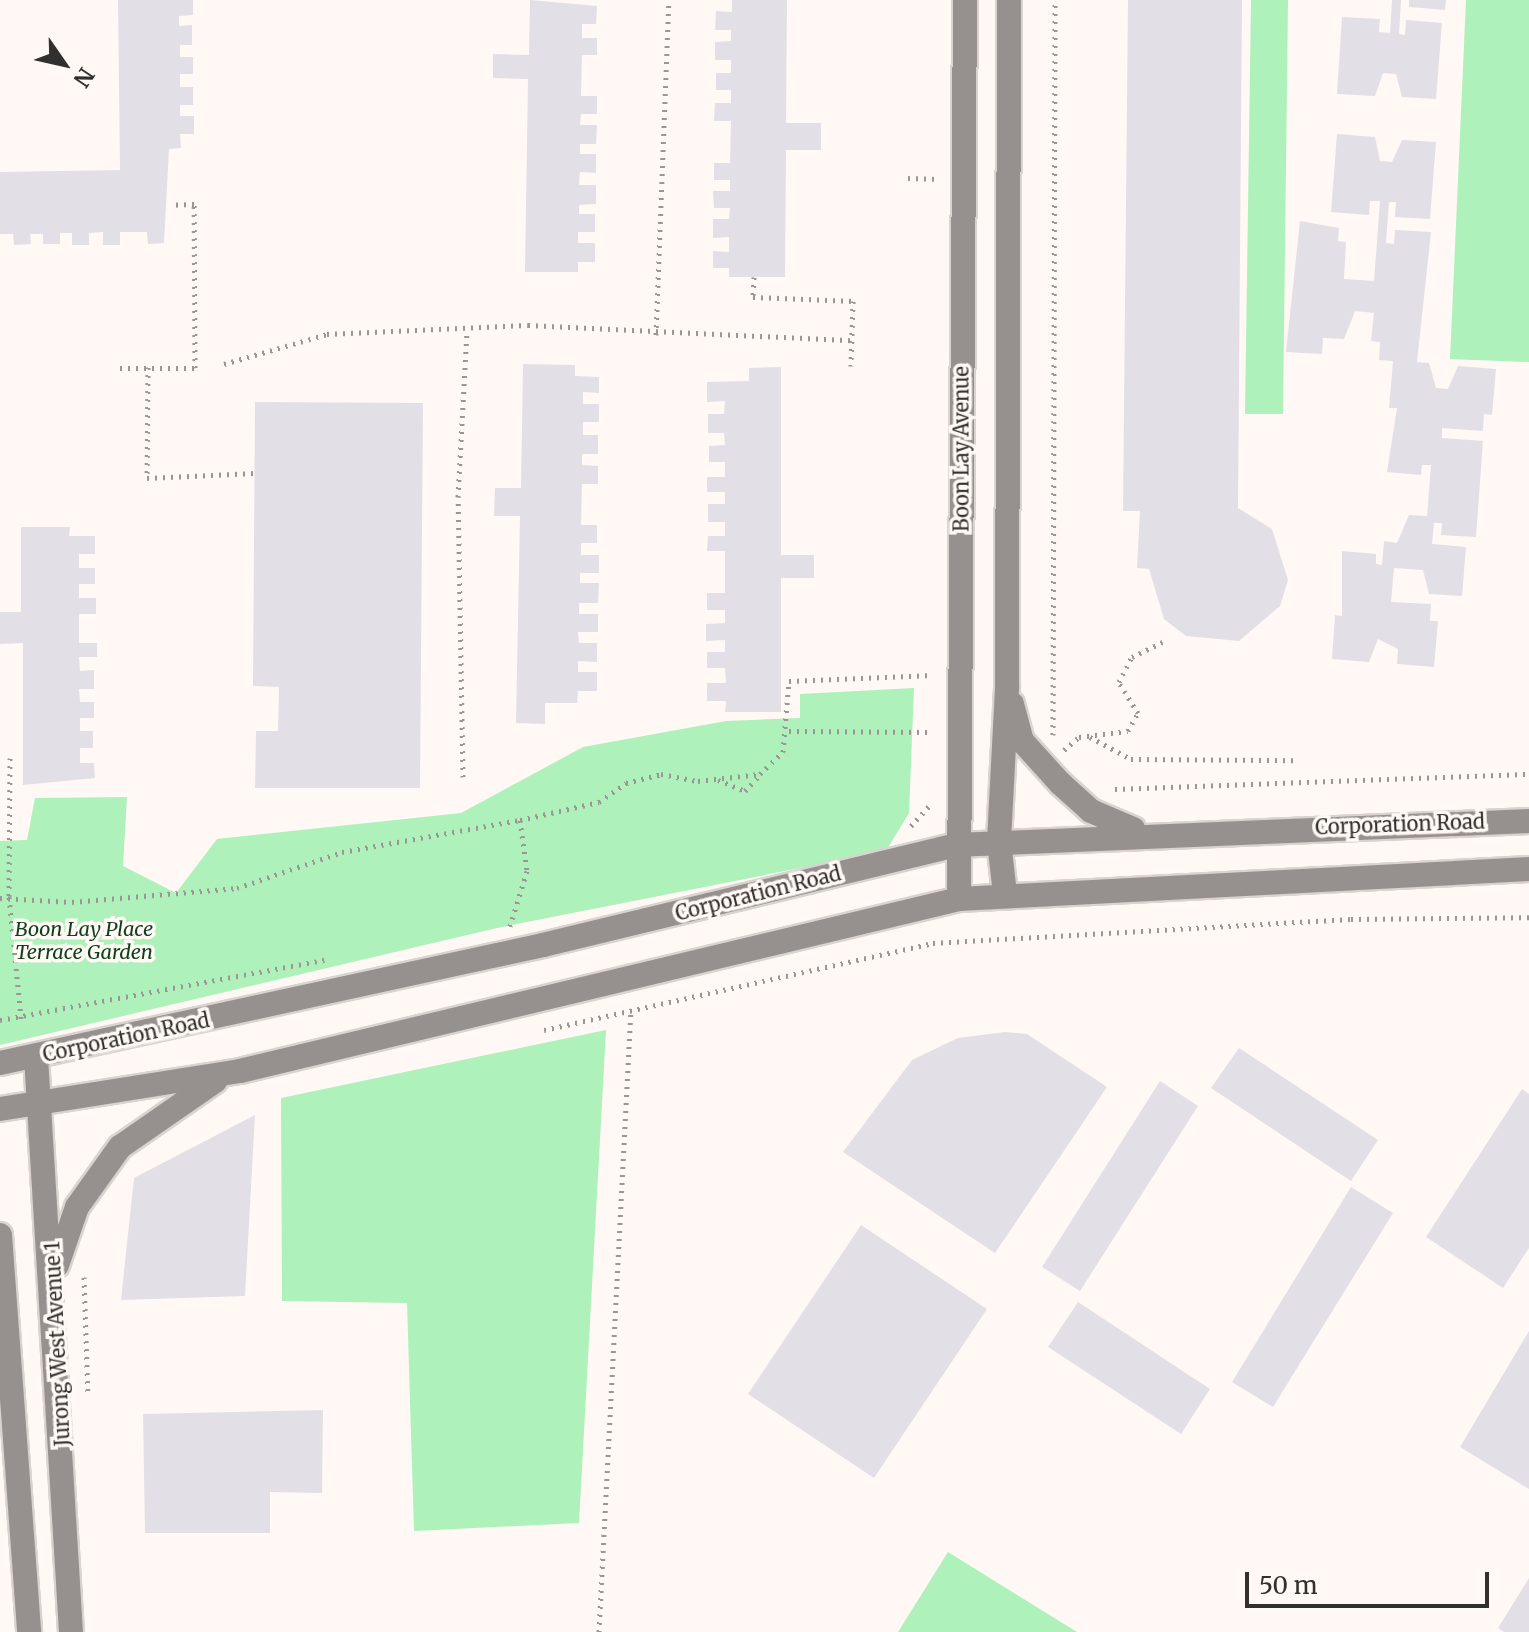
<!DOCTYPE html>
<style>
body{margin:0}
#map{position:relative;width:1529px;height:1632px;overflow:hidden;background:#fff8f4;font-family:Merriweather,serif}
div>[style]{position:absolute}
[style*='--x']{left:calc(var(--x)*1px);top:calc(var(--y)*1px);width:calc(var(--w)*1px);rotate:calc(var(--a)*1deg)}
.green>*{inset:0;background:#aef1bb}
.building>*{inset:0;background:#e3dfe6}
.path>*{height:5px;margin-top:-2.5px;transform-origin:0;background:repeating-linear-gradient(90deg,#9a9693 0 2px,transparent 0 8px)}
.roads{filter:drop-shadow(2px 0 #dad4d0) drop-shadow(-2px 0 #dad4d0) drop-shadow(0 2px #dad4d0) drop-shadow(0 -2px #dad4d0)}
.secondary>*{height:24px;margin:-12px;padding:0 12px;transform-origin:12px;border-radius:12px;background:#96918f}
span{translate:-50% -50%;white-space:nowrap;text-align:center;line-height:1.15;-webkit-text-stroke:7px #fff8f4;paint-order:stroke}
.street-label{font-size:20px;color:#32302e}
.park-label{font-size:20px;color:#0d3f1d;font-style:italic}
.north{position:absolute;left:24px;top:24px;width:80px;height:80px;-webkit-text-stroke:6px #fff8f4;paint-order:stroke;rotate:124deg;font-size:22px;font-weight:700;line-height:32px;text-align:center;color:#32302e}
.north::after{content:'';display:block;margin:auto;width:28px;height:36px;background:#32302e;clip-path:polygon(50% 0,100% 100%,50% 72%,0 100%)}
.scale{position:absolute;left:1245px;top:1572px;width:244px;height:36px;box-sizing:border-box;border:4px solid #32302e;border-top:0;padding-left:10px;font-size:24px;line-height:28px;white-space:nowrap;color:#32302e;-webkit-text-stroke:6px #fff8f4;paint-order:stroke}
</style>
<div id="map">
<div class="green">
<div style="clip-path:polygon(1251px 0,1288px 0,1283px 414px,1245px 414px)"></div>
<div style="clip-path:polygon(1466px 0,1529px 0,1529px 362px,1450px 359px)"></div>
<div style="clip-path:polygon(914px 688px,909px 813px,886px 851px,497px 928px,0 1045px,0 841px,27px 840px,35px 798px,127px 797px,123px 866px,176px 893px,217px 839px,461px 813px,583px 747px,726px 721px,800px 718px,800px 694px)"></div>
<div style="clip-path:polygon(606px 1030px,579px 1523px,414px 1531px,407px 1303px,282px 1301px,281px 1098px)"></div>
<div style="clip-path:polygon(948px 1552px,1077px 1632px,898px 1632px)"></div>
</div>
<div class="building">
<div style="clip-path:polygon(118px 0,193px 0,193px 15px,179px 16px,179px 26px,192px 25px,192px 45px,180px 45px,180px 57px,193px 57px,193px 74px,180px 74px,180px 87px,193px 87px,193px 105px,180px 105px,180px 116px,194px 116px,194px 134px,180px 134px,181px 148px,169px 149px,164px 243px,148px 244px,147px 232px,120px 232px,120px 245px,103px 245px,103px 232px,89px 233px,89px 245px,72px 245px,72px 233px,60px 233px,60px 244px,43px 244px,43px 234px,30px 234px,31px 244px,14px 245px,13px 234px,0 234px,0 172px,120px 170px)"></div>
<div style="clip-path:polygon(530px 0,597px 6px,596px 24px,582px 24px,582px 38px,597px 38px,597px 55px,582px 55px,581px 96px,597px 96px,597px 114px,581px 114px,580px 125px,597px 125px,596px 144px,580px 144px,580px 154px,596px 154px,596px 173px,580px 172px,579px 185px,596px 185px,596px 204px,579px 205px,579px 214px,595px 214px,595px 232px,578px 232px,578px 243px,595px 243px,595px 262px,578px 262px,578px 272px,525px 272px,528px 79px,493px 78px,493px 54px,529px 55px)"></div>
<div style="clip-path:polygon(732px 0,787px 0,786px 123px,821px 123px,821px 150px,786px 150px,785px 277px,729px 277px,729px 268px,713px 268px,713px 251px,729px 252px,729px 237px,713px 238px,713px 219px,729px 219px,730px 208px,714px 208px,713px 191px,730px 191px,730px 180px,714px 180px,714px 163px,730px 163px,731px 121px,714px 121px,715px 103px,731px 103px,731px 90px,716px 90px,716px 73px,731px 73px,731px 60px,715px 60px,715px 42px,731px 41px,731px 30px,715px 30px,716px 11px,732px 12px)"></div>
<div style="clip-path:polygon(1128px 0,1242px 0,1238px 508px,1272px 529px,1288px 580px,1280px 606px,1239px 641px,1186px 636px,1164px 619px,1149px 569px,1137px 568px,1140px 511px,1123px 511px)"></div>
<div style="clip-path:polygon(1392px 0,1401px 0,1399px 34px,1405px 35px,1406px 20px,1442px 23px,1436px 99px,1402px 97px,1396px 74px,1383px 73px,1375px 96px,1337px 94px,1342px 17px,1380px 19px,1379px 32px,1390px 33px)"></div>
<div style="clip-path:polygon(1409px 0,1446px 0,1445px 10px,1409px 7px)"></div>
<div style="clip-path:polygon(1337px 134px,1375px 137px,1380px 161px,1392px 162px,1402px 140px,1436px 142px,1430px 219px,1395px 217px,1396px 202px,1389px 202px,1386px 243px,1394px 244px,1395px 230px,1431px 232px,1417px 362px,1429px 363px,1436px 388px,1448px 389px,1458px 366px,1496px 369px,1492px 415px,1484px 414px,1483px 431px,1442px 428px,1442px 438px,1483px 441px,1476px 537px,1441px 535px,1442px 523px,1434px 523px,1432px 544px,1466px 547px,1462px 596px,1429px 594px,1423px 570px,1394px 568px,1391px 602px,1431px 604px,1430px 621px,1438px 621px,1434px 667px,1397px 664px,1398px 649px,1378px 639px,1369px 662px,1332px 659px,1335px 615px,1342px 616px,1342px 551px,1376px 554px,1376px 564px,1382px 565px,1384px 541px,1397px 543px,1409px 515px,1427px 516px,1431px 465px,1422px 465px,1421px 475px,1387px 472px,1397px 408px,1389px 408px,1393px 361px,1379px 360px,1380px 342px,1371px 341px,1374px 313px,1355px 311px,1344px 339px,1323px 338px,1322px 354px,1286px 352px,1300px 221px,1339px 228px,1338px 241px,1346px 242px,1344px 279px,1374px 281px,1380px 201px,1370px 201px,1369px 215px,1331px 212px)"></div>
<div style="clip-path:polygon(523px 364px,575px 365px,575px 376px,599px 377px,599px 393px,583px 392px,583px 404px,599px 404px,599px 422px,583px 422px,583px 435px,598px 435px,598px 454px,582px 454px,582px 465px,598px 466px,598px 484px,582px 484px,581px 525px,597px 525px,597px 543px,581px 543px,581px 555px,599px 555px,599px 573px,580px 573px,580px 583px,599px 583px,598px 603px,579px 603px,579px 614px,598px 614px,598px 632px,578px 632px,579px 643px,597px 643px,597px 662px,578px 661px,578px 672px,597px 672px,597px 691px,578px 691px,577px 703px,545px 703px,545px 724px,516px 723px,520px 516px,494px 516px,495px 488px,521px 488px)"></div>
<div style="clip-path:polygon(781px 367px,781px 555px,814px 555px,814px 578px,781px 578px,781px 712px,725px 712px,726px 701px,707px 701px,707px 683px,726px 683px,725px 668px,707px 668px,707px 652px,725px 652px,725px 640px,706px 641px,706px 624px,725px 623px,725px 610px,707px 610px,707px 593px,725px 593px,725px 551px,707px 551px,708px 536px,725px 536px,725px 522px,708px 522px,708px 504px,725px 504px,725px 492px,707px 492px,707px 477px,725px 477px,725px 462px,709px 462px,709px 446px,725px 445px,724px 433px,708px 433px,708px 414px,724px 414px,725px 401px,707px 402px,707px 382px,749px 381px,749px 368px)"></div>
<div style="clip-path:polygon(255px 402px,423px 403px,420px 788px,255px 788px,256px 731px,278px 731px,279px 687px,253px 686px)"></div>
<div style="clip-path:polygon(21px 527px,70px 527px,69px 536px,95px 536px,95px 554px,79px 554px,79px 568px,95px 568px,95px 584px,79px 584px,79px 598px,96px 598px,96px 614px,79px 614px,79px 643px,97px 643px,97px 657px,79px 657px,80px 671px,94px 670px,94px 689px,79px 689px,80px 702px,94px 702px,94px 718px,80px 718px,80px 731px,93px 731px,93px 748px,80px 748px,80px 763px,94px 763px,95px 778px,23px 785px,23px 643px,0 644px,0 612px,21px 612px)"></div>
<div style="clip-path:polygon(1005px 1032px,1027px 1034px,1107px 1087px,995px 1253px,843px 1152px,912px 1060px,958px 1038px)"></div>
<div style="clip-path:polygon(1239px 1048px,1378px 1140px,1351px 1181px,1211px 1088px)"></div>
<div style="clip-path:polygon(1160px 1081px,1198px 1106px,1080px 1291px,1042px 1267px)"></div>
<div style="clip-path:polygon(1522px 1089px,1529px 1094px,1529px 1248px,1503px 1288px,1426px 1237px)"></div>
<div style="clip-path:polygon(255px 1115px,245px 1296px,121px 1300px,134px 1178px)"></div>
<div style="clip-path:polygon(1351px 1187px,1393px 1213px,1273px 1407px,1232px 1382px)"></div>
<div style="clip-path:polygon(861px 1225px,987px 1309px,874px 1478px,748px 1394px)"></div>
<div style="clip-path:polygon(1078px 1302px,1210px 1389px,1181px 1434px,1048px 1347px)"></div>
<div style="clip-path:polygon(1529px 1331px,1529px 1489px,1460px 1447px)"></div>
<div style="clip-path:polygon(323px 1410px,322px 1493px,270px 1492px,270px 1533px,145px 1533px,143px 1414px)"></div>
<div style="clip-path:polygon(1529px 1578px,1529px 1632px,1504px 1632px,1498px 1628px)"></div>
</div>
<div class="path">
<div style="--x:908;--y:178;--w:31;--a:2"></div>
<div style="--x:754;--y:277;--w:20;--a:93"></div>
<div style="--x:753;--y:297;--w:100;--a:2.3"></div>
<div style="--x:853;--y:301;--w:65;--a:91.8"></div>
<div style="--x:656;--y:335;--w:335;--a:-87.8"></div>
<div style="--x:224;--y:364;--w:107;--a:-16.2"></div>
<div style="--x:327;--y:334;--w:201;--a:-2.6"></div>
<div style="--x:528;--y:325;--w:324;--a:2.7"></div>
<div style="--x:148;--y:367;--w:111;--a:90.5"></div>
<div style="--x:147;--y:478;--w:108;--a:-2.7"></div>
<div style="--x:120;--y:368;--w:75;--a:0"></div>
<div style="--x:195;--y:368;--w:164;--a:-90.3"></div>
<div style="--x:194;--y:204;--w:23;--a:178"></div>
<div style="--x:789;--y:731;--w:144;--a:0.4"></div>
<div style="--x:1053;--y:735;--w:735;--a:-89.84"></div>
<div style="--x:1090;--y:737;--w:47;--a:28.2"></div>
<div style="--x:1131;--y:759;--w:163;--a:0.4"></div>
<div style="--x:1064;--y:750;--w:20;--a:-41"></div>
<div style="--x:1079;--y:737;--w:49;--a:-7"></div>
<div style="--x:1128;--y:731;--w:21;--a:-61"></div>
<div style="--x:1138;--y:713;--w:36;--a:-122"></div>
<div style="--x:1119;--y:682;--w:28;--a:-63"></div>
<div style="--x:1132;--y:657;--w:34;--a:-26"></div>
<div style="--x:10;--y:758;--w:139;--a:90.4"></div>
<div style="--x:9;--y:897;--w:122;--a:84.3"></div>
<div style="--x:463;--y:777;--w:280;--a:-91"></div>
<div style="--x:458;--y:497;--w:166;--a:-86.9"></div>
<div style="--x:718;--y:780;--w:29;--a:22"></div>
<div style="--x:745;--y:791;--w:22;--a:-47"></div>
<div style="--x:1115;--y:789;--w:414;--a:-2.1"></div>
<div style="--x:520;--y:820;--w:81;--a:-12.8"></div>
<div style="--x:599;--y:802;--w:33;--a:-35"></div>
<div style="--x:626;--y:783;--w:36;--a:-14"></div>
<div style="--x:661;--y:774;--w:38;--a:11"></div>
<div style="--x:698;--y:781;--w:62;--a:-6.4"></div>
<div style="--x:760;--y:774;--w:32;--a:-44"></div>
<div style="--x:783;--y:752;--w:71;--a:-85.2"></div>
<div style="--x:789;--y:681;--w:144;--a:-2.4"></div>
<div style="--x:911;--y:826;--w:30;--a:-48"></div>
<div style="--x:0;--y:898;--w:72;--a:3.2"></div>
<div style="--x:72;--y:902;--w:166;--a:-4.8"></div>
<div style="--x:237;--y:888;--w:111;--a:-18.9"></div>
<div style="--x:342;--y:852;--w:181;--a:-10.2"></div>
<div style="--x:520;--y:820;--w:51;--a:82.2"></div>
<div style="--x:527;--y:871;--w:58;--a:107.2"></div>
<div style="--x:0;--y:1020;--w:330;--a:-10.5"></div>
<div style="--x:544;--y:1030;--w:399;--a:-12.6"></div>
<div style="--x:933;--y:943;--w:419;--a:-3.3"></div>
<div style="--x:1351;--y:919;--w:178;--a:-0.6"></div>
<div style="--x:84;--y:1277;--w:118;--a:88.1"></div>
<div style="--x:599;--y:1632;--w:624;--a:-87.06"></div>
</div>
<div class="roads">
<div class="secondary">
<div style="--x:1012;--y:704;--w:38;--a:75"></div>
<div style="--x:1022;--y:741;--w:57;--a:47.9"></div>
<div style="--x:1060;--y:783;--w:42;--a:42.1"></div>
<div style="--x:1091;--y:811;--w:46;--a:23.2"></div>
<div style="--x:1005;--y:894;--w:53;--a:-96.5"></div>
<div style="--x:999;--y:841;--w:155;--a:-87"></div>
<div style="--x:1007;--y:686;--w:686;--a:-89.83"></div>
<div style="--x:959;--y:899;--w:899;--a:-89.62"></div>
<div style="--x:36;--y:1057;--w:576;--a:86.52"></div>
<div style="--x:0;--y:1063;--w:556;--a:-12.26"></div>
<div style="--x:543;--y:945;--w:425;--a:-13.6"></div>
<div style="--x:956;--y:845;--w:574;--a:-2.4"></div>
<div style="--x:0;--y:1109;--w:243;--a:-9"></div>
<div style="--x:240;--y:1071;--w:739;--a:-13.45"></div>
<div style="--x:959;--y:899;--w:571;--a:-3.01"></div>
<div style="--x:0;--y:1235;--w:398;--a:85.8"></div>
<div style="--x:57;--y:1265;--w:61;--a:-71"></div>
<div style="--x:77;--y:1207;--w:74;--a:-54.4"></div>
<div style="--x:120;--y:1147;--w:116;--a:-34.8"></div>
</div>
</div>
<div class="street-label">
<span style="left:961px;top:449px;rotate:-90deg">Boon Lay Avenue</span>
<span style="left:1400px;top:824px;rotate:-2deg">Corporation Road</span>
<span style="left:758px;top:893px;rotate:-14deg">Corporation Road</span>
<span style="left:126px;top:1037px;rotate:-12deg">Corporation Road</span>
<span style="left:57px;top:1344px;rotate:-93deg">Jurong West Avenue 1</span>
</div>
<div class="park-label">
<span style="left:84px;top:940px">Boon Lay Place<br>Terrace Garden</span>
</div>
<div class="north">N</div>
<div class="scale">50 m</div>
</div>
